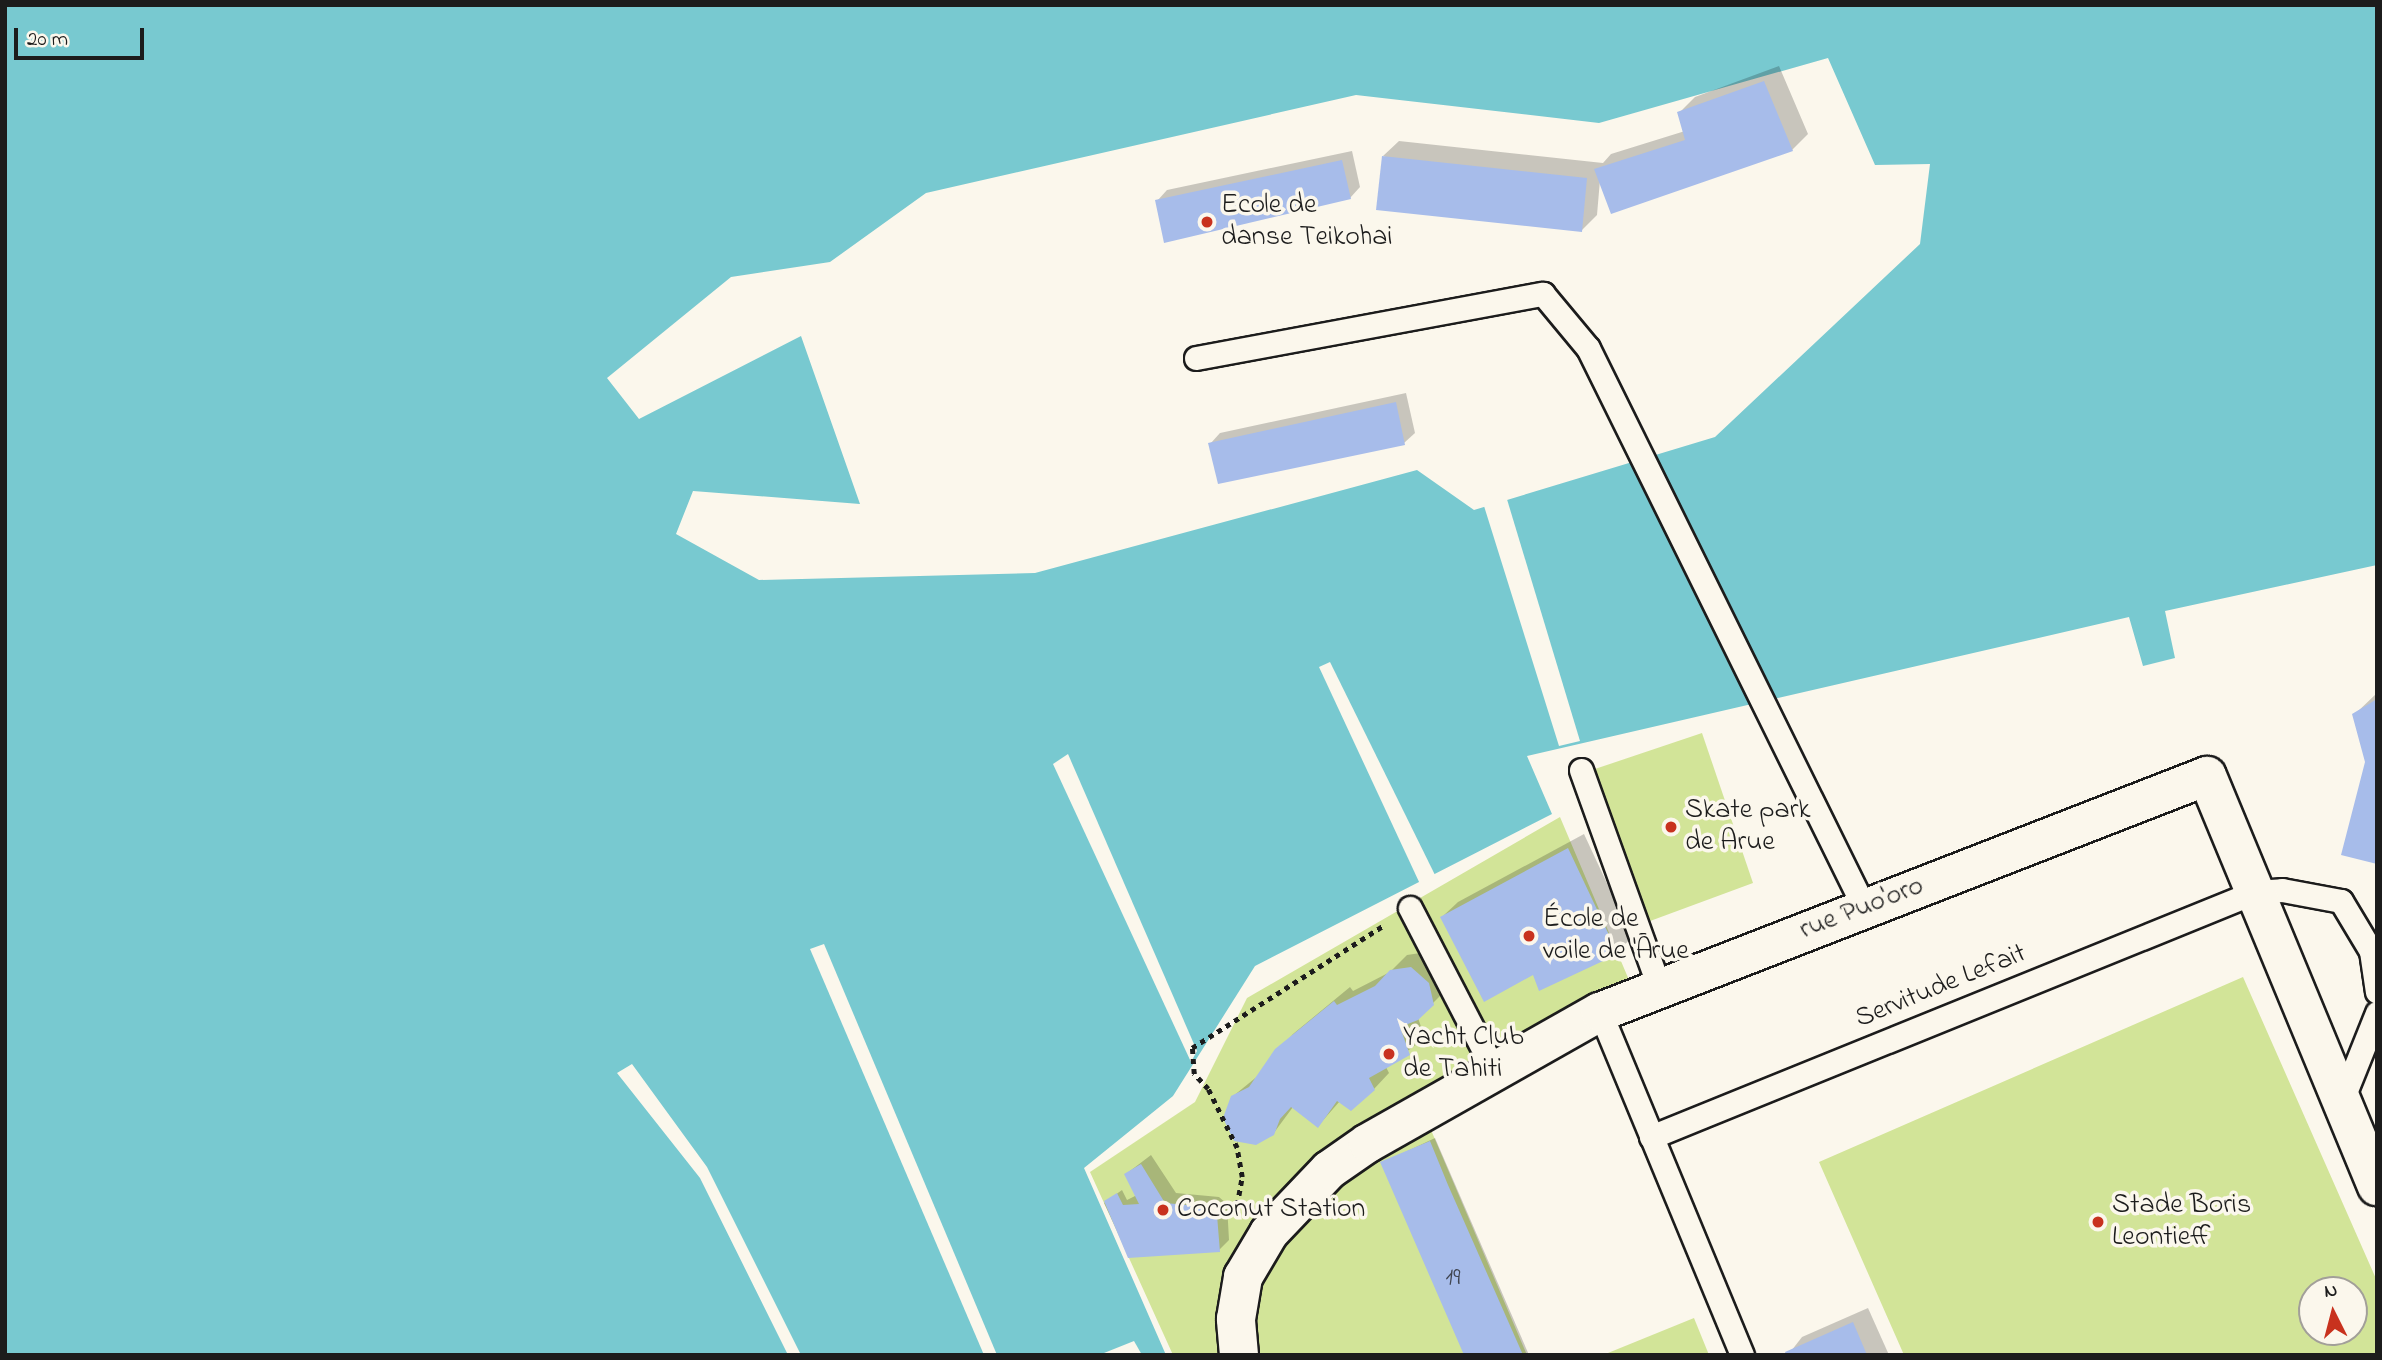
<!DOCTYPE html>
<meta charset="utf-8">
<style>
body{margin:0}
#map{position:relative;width:2382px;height:1360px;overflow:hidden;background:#fbf7ec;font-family:"Indie Flower",sans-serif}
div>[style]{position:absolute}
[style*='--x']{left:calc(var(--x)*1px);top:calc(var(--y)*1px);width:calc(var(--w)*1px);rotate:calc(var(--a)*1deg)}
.green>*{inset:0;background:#d2e498}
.water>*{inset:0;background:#78c9d0}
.pier>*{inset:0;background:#fbf7ec}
.shadow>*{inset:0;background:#0003}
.building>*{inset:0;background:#a7bcea}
.path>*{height:4.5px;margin-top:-2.25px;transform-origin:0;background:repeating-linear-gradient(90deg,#1c1c1c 0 5px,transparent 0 10px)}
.roads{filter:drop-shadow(2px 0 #1c1c1c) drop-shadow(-2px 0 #1c1c1c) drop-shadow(0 2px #1c1c1c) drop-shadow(0 -2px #1c1c1c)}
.lane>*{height:23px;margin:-11.5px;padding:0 11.5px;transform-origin:11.5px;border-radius:11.5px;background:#fbf7ec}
.street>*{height:38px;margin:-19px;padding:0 19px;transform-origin:19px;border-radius:19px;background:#fbf7ec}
.dots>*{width:19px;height:19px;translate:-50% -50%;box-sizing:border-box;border:4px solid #fbf7ec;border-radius:50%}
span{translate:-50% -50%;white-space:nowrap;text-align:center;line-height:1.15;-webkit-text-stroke:7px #fbf7ec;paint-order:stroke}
.number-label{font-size:24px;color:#3f4450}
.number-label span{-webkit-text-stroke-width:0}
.poi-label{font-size:28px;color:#1c1c1c}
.left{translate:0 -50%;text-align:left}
.street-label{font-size:28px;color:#1c1c1c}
.frame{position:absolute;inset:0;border:7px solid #1c1c1c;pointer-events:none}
.north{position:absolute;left:2298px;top:1276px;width:70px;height:70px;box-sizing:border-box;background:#fbf7ec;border:2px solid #a29f99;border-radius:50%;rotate:354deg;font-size:19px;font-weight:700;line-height:28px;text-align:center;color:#1c1c1c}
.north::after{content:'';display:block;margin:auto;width:24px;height:32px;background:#c8321e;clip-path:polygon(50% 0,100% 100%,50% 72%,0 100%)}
.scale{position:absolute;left:14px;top:28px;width:130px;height:32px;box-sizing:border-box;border:4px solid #1c1c1c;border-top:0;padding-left:9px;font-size:21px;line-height:24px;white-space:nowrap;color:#1c1c1c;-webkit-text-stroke:5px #fbf7ec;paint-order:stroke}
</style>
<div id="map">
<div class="green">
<div style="clip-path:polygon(1702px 733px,1753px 883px,1642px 924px,1589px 771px)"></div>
<div style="clip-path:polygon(1560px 817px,1640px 1006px,1431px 1130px,1527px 1355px,1173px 1355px,1090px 1172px,1195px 1102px,1247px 998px)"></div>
<div style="clip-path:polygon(evenodd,2243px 977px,2377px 1281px,2377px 1355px,1904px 1355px,1819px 1162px,2243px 977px,2312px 1290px,2354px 1290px,2354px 1332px,2312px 1332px,2312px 1290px)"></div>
<div style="clip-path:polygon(1694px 1318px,1709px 1355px,1603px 1355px)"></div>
</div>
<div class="water">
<div style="clip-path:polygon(evenodd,5px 5px,2377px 5px,2377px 565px,2165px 611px,2175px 658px,2143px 666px,2129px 617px,1527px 756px,1552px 814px,1255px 966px,1173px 1096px,1084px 1168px,1166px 1355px,5px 1355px,5px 5px,1828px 58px,1875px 165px,1930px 164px,1920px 244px,1715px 437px,1474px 510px,1417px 470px,1035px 573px,759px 580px,676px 534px,693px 491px,860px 504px,801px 336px,639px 419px,607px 378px,731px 277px,830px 262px,926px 193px,1356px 95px,1599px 123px,1828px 58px)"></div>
</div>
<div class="pier">
<div style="clip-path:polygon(1506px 496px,1580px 741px,1559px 746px,1484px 506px)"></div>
<div style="clip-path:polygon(1330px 662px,1436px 877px,1420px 884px,1319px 667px)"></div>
<div style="clip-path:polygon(1068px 754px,1197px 1051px,1191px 1062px,1053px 764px)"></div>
<div style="clip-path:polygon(824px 944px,997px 1355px,984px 1355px,810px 949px)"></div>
<div style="clip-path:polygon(632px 1064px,707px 1167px,801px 1355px,788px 1355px,700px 1178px,617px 1073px)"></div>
<div style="clip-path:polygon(1134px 1341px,1142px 1355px,1099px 1355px)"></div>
</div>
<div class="shadow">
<div style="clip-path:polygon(1779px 66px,1808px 134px,1792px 150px,1600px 180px,1597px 215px,1581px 231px,1383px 156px,1399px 141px,1603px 163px,1611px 154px,1685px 131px,1679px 113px,1695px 97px)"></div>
<div style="clip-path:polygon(1352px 151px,1360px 187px,1350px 198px,1157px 201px,1167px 190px)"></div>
<div style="clip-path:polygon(1406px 393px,1415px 433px,1404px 443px,1210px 444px,1220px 433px)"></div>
<div style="clip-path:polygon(2377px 693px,2377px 862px,2367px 762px,2354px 715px)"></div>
<div style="clip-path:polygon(1584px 834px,1632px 937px,1617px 953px,1534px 973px,1442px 917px,1458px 902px)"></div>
<div style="clip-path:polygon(1427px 952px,1448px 988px,1418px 1018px,1425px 1038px,1386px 1067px,1389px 1073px,1374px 1089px,1340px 1101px,1318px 1126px,1293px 1107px,1273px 1134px,1232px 1097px,1259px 1075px,1293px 1034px,1350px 987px,1353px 991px,1390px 972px,1407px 955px)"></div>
<div style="clip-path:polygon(1435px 1138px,1529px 1355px,1466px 1355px,1382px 1163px)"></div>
<div style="clip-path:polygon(1151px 1155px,1176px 1193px,1219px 1197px,1227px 1204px,1229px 1240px,1219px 1250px,1129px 1256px,1104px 1203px,1122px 1190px,1127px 1200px,1137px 1195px,1126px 1174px)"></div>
<div style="clip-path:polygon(1868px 1308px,1889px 1355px,1788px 1355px,1802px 1337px)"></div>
</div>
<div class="building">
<div style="clip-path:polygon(1764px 81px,1793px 151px,1611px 214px,1594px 169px,1685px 140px,1677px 112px)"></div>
<div style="clip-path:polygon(1382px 156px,1587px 178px,1582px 232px,1376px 210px)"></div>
<div style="clip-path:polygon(1342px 160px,1351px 199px,1164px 243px,1155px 200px)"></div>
<div style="clip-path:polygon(1396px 402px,1405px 445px,1218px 484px,1208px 443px)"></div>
<div style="clip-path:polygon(2377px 699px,2377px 864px,2341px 855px,2365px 762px,2352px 714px)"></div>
<div style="clip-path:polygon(1568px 848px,1618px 954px,1539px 991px,1533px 975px,1484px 1002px,1440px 917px)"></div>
<div style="clip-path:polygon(1411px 967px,1429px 983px,1434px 1005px,1418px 1020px,1400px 1027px,1410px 1055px,1369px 1078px,1375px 1090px,1351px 1111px,1337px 1101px,1318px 1128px,1291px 1107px,1280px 1119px,1274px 1135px,1256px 1145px,1234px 1141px,1223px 1118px,1231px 1096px,1249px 1087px,1275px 1049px,1334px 1001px,1337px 1005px,1375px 986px,1390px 970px)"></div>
<div style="clip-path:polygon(1430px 1141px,1448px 1185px,1523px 1355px,1464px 1355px,1380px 1162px)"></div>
<div style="clip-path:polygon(1141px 1164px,1165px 1203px,1209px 1207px,1217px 1215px,1220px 1252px,1128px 1258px,1104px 1201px,1117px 1193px,1123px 1205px,1139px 1204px,1124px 1174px)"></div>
<div style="clip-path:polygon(1853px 1322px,1867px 1355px,1786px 1355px,1785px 1352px)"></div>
</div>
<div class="path">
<div style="--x:1237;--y:1205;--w:28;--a:-80"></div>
<div style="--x:1242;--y:1177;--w:29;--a:-100"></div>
<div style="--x:1237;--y:1148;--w:66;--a:-116.2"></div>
<div style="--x:1208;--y:1089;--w:21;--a:-133"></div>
<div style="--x:1194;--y:1074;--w:26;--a:-94"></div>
<div style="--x:1192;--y:1048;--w:227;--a:-32.6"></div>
</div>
<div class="roads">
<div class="lane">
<div style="--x:1196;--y:358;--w:353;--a:-10.5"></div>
<div style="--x:1543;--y:294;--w:70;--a:50.2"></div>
<div style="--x:1588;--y:348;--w:626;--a:63.72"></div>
<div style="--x:1581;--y:770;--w:231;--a:70.2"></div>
<div style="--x:1410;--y:908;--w:182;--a:62.6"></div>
<div style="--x:1600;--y:1012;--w:371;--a:67.5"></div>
<div style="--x:2342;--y:1100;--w:94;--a:-68.1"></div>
<div style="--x:1651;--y:1137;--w:652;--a:-22.08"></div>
<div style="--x:2255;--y:892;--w:27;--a:-4"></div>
<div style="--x:2282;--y:890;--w:60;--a:10.6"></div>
<div style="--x:2341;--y:901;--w:58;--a:59"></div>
<div style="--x:2371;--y:951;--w:41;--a:81.7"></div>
</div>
<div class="street">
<div style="--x:1239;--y:1355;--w:36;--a:-95"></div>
<div style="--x:1236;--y:1319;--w:43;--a:-80.5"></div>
<div style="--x:1243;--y:1277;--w:51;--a:-59.4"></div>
<div style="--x:1269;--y:1233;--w:87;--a:-46.4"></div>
<div style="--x:1329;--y:1170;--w:47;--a:-34.7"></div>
<div style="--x:1368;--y:1143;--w:266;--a:-29.5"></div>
<div style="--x:1600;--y:1012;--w:651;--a:-21.25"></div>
<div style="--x:2207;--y:776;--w:444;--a:67.5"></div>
</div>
</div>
<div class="dots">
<div style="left:1207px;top:222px;background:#c8321e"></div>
<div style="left:1671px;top:827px;background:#c8321e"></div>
<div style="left:1529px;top:936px;background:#c8321e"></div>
<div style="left:1389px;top:1054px;background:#c8321e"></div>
<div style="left:1163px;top:1210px;background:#c8321e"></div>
<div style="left:2098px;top:1222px;background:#c8321e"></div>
</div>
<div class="number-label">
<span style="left:1453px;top:1279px">19</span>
</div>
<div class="poi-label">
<span class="left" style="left:1221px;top:222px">Ecole de<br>danse Teikohai</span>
<span class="left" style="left:1685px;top:827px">Skate park<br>de Arue</span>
<span class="left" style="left:1543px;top:936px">École de<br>voile de 'Ārue</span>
<span class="left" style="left:1403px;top:1054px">Yacht Club<br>de Tahiti</span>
<span class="left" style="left:2112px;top:1222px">Stade Boris<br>Leontieff</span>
<span class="left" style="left:1177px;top:1210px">Coconut Station</span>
</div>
<div class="street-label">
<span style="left:1862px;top:909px;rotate:-21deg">rue Puo'oro</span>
<span style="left:1941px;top:987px;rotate:-22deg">Servitude Lefait</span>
</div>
<div class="frame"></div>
<div class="north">N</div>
<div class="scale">20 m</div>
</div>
